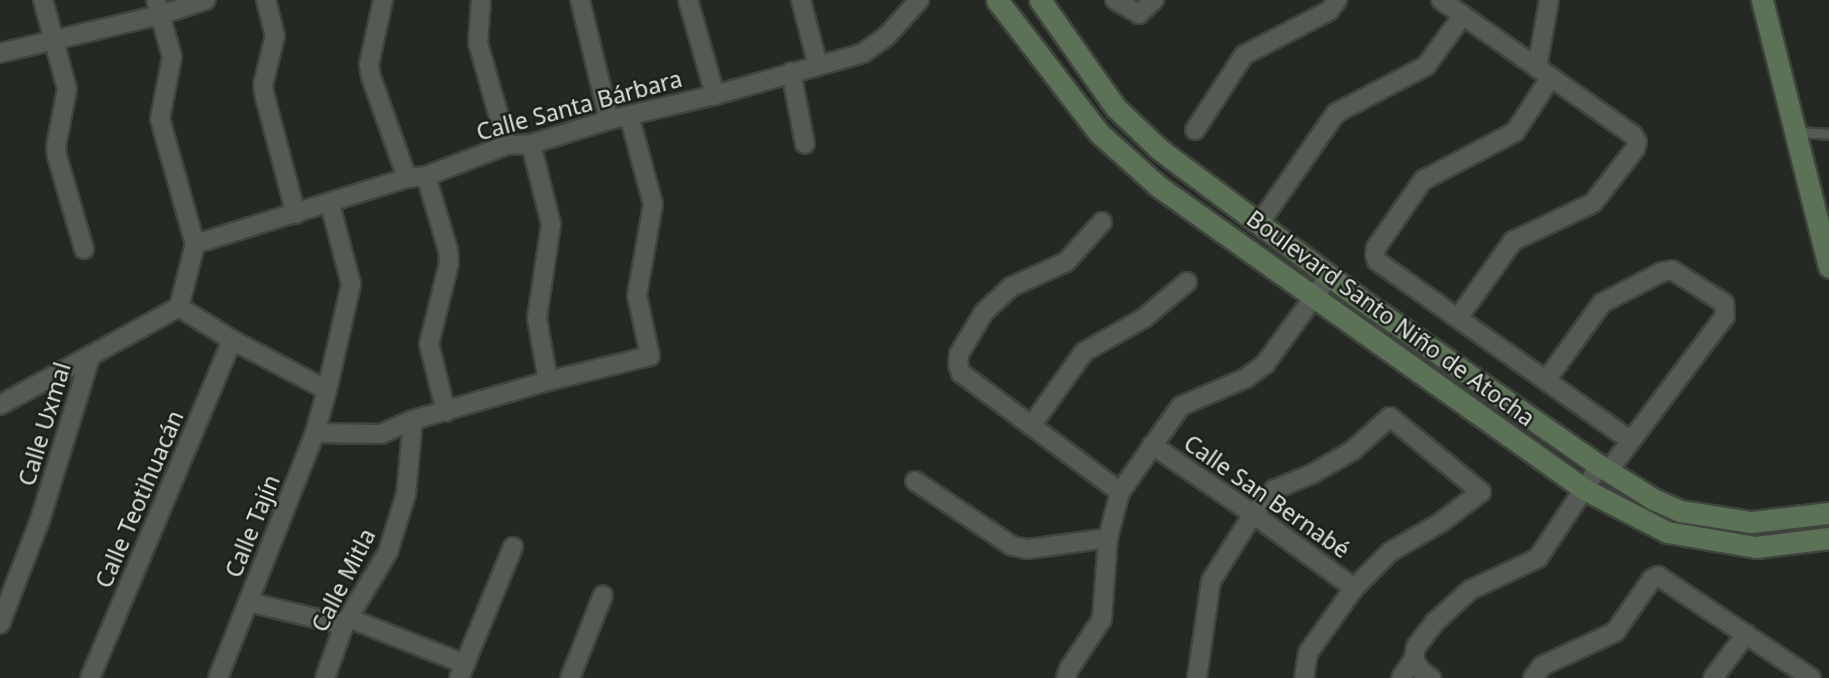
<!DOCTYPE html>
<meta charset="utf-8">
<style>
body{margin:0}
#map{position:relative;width:1829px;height:678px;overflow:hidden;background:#242923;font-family:"Noto Sans",sans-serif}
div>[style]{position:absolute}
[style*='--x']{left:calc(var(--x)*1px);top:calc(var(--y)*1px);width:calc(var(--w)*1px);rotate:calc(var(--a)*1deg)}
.roads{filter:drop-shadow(2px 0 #3f443e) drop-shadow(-2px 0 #3f443e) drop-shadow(0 2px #3f443e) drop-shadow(0 -2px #3f443e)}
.lane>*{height:9px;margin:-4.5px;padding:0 4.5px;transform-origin:4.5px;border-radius:4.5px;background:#555b54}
.street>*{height:18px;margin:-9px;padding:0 9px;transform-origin:9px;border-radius:9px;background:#555b54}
.secondary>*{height:21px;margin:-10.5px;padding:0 10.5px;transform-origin:10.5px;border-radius:10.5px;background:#5c7256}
span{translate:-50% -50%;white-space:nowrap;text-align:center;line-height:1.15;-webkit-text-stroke:5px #1b201a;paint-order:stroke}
.street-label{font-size:23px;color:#dfe3de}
</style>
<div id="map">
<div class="roads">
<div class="lane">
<div style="--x:1796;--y:132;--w:33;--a:3"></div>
</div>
<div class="street">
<div style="--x:43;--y:0;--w:92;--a:74.9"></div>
<div style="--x:67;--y:89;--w:58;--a:100.9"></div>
<div style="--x:56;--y:146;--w:10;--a:84"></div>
<div style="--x:57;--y:156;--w:97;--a:73.8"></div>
<div style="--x:156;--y:0;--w:59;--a:74.3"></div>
<div style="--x:172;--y:57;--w:63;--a:101"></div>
<div style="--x:160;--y:119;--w:130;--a:74.4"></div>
<div style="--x:266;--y:0;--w:37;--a:76"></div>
<div style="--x:275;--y:36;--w:50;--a:103.8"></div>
<div style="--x:263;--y:85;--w:12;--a:81"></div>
<div style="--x:265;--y:97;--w:121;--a:75.2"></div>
<div style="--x:383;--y:0;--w:66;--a:102.3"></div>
<div style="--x:369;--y:64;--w:13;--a:81"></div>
<div style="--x:371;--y:77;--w:107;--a:70.4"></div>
<div style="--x:481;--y:0;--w:43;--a:94"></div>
<div style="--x:478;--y:43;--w:106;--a:74.1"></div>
<div style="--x:580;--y:0;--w:123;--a:76.4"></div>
<div style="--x:688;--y:0;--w:99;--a:74.1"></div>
<div style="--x:801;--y:0;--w:68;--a:75.6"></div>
<div style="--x:1115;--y:0;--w:28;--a:30"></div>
<div style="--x:1139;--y:14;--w:21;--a:-43"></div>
<div style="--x:1441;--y:0;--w:235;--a:35.1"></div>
<div style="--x:1633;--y:135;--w:8;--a:60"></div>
<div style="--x:1637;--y:142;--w:7;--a:106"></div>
<div style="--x:1635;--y:149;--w:68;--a:127.9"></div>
<div style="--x:1593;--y:203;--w:89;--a:154.6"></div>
<div style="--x:1513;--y:241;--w:95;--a:125.5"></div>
<div style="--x:0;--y:53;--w:164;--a:-13.4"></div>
<div style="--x:160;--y:15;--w:48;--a:-18.1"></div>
<div style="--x:1537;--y:68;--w:69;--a:-80"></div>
<div style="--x:791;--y:72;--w:73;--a:79"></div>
<div style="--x:1551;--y:77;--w:66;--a:123.2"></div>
<div style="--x:1515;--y:132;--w:104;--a:152.4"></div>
<div style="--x:1423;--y:180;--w:83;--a:124.7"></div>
<div style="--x:1376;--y:248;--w:7;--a:98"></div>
<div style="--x:1375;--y:255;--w:6;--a:72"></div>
<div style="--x:1377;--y:261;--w:310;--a:35.3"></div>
<div style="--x:1195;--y:130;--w:90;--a:-56.8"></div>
<div style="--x:1244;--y:55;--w:96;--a:-27.4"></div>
<div style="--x:1329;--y:11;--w:14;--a:-54"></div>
<div style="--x:531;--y:144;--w:82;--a:76"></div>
<div style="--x:551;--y:224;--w:95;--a:98.5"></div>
<div style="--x:537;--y:318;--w:64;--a:80.1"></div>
<div style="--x:426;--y:176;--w:77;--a:73.4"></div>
<div style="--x:448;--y:250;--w:13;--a:86"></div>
<div style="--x:449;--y:263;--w:83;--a:103.9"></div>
<div style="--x:429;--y:344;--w:70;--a:76"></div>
<div style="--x:1102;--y:222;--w:54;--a:132"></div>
<div style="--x:1066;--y:262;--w:60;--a:155.6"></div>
<div style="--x:1011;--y:287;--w:37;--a:137"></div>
<div style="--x:984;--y:312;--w:49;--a:120.8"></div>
<div style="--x:959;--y:354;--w:11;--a:95"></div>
<div style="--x:958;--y:365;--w:9;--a:69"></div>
<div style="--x:961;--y:373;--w:199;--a:36.8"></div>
<div style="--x:1259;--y:224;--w:135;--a:-55.3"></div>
<div style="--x:1336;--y:113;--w:102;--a:-27.6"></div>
<div style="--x:1426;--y:66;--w:63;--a:-54"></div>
<div style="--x:195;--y:244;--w:222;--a:-17.3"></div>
<div style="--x:407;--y:178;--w:19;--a:-6"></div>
<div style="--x:426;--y:176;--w:87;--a:-20.9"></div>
<div style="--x:507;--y:145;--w:24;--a:-2"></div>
<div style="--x:531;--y:144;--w:82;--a:-17.1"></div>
<div style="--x:609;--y:120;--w:109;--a:-13.3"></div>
<div style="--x:715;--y:95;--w:154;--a:-15.8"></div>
<div style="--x:863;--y:53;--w:28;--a:-35"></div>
<div style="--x:886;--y:37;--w:50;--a:-48.3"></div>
<div style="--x:179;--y:307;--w:62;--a:31.9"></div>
<div style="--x:232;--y:340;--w:107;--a:27.8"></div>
<div style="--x:1547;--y:379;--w:94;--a:-54.1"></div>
<div style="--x:1602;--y:303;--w:68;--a:-27.3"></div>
<div style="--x:1662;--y:272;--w:10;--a:-11"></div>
<div style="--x:1672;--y:270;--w:62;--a:32.4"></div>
<div style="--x:1724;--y:303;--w:13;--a:86"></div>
<div style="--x:1725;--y:316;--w:194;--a:127"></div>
<div style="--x:0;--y:405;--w:204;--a:-28.7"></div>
<div style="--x:179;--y:307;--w:65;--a:-75.7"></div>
<div style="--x:1031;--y:426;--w:91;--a:-54.4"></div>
<div style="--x:1084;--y:352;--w:69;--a:-29.5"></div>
<div style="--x:1144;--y:318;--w:56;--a:-39.9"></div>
<div style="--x:315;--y:433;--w:66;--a:0.9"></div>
<div style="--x:381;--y:434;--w:35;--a:-24"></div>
<div style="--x:413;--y:420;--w:141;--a:-16.1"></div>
<div style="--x:548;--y:381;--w:105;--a:-13.8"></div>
<div style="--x:650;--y:356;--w:62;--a:-102"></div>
<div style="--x:637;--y:295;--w:92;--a:-80"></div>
<div style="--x:653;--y:204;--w:92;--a:-105.1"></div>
<div style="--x:1152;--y:445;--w:122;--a:34.3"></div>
<div style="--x:1253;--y:514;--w:125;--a:36.2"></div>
<div style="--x:915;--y:481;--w:117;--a:33.8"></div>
<div style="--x:1012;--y:546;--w:16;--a:11"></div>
<div style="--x:1028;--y:549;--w:81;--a:-7.8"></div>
<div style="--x:248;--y:602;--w:99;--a:13.5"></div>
<div style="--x:348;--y:618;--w:126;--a:21.5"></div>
<div style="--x:0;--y:624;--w:111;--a:-69"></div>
<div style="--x:40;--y:520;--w:170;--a:-72.9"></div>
<div style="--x:1414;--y:659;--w:13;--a:61"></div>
<div style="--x:1420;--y:670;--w:14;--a:36"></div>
<div style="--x:90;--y:678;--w:367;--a:-67.2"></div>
<div style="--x:218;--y:678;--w:264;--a:-68.4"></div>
<div style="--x:315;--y:433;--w:45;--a:-74.4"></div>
<div style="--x:327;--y:390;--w:109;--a:-77.2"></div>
<div style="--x:351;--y:284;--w:83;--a:-104.7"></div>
<div style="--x:325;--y:678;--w:56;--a:-70.3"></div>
<div style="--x:344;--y:625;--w:85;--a:-58.9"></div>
<div style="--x:388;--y:552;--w:61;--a:-72.8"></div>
<div style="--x:406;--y:494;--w:74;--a:-84.6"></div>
<div style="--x:459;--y:678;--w:142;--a:-67.6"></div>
<div style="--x:570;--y:678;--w:89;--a:-68.3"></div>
<div style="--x:1066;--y:678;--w:9;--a:-72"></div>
<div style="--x:1069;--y:669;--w:60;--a:-56.6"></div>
<div style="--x:1102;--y:619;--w:81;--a:-85.8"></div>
<div style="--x:1108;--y:538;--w:48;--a:-75.4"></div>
<div style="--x:1120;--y:492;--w:105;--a:-54.7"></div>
<div style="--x:1181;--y:406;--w:71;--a:-23.3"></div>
<div style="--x:1246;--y:378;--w:24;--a:-36"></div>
<div style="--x:1265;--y:364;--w:110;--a:-53.9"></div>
<div style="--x:1197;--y:678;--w:98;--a:-81.8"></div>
<div style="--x:1211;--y:581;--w:79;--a:-57.9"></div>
<div style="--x:1253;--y:514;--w:33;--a:-49"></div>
<div style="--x:1275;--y:489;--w:40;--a:-22"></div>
<div style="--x:1312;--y:474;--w:46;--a:-29.9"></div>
<div style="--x:1352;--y:451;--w:51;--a:-41.8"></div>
<div style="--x:1390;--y:417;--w:118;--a:39.5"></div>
<div style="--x:1481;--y:492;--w:51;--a:142.9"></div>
<div style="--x:1440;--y:523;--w:58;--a:149.9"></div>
<div style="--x:1390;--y:552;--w:51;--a:135"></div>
<div style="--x:1354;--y:588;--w:80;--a:125.3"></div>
<div style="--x:1308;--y:653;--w:25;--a:99"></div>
<div style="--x:1401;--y:678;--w:23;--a:-56"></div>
<div style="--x:1414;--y:659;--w:12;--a:-81"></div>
<div style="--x:1416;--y:647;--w:31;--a:-53"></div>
<div style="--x:1435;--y:622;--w:47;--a:-42.4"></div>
<div style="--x:1470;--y:590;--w:75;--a:-25.2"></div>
<div style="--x:1538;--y:558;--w:112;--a:-56.3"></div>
<div style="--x:1533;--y:678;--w:15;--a:-53"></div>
<div style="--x:1542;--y:666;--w:81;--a:-25"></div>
<div style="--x:1615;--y:632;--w:65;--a:-55.1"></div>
<div style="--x:1652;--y:579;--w:7;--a:-27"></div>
<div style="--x:1658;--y:576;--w:184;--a:33.7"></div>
<div style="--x:1713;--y:678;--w:55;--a:-53.1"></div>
</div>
<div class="secondary">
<div style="--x:997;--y:0;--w:168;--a:52.5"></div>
<div style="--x:1099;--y:133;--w:79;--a:41.9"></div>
<div style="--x:1158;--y:186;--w:523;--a:35.42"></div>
<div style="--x:1584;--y:489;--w:93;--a:27.4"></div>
<div style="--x:1667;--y:532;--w:90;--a:9.6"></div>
<div style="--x:1756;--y:547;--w:74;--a:-7"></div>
<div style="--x:1040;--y:0;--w:132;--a:54.9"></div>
<div style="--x:1116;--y:108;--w:59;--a:43.6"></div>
<div style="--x:1159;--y:149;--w:246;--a:36.7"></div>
<div style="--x:1356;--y:296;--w:290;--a:34.9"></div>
<div style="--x:1594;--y:462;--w:70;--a:32.1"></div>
<div style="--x:1653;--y:499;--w:30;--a:24"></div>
<div style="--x:1680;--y:511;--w:72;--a:8.8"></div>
<div style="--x:1751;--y:522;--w:79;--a:-6.6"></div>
<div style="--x:1762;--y:0;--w:275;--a:75.9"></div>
</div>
</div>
<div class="street-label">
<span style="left:579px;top:105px;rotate:-15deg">Calle Santa Bárbara</span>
<span style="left:1391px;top:318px;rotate:36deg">Boulevard Santo Niño de Atocha</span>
<span style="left:44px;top:424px;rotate:-73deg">Calle Uxmal</span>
<span style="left:1267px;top:496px;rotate:35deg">Calle San Bernabé</span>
<span style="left:139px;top:499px;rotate:-67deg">Calle Teotihuacán</span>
<span style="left:252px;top:526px;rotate:-68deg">Calle Tajín</span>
<span style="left:343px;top:580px;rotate:-63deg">Calle Mitla</span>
</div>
</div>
